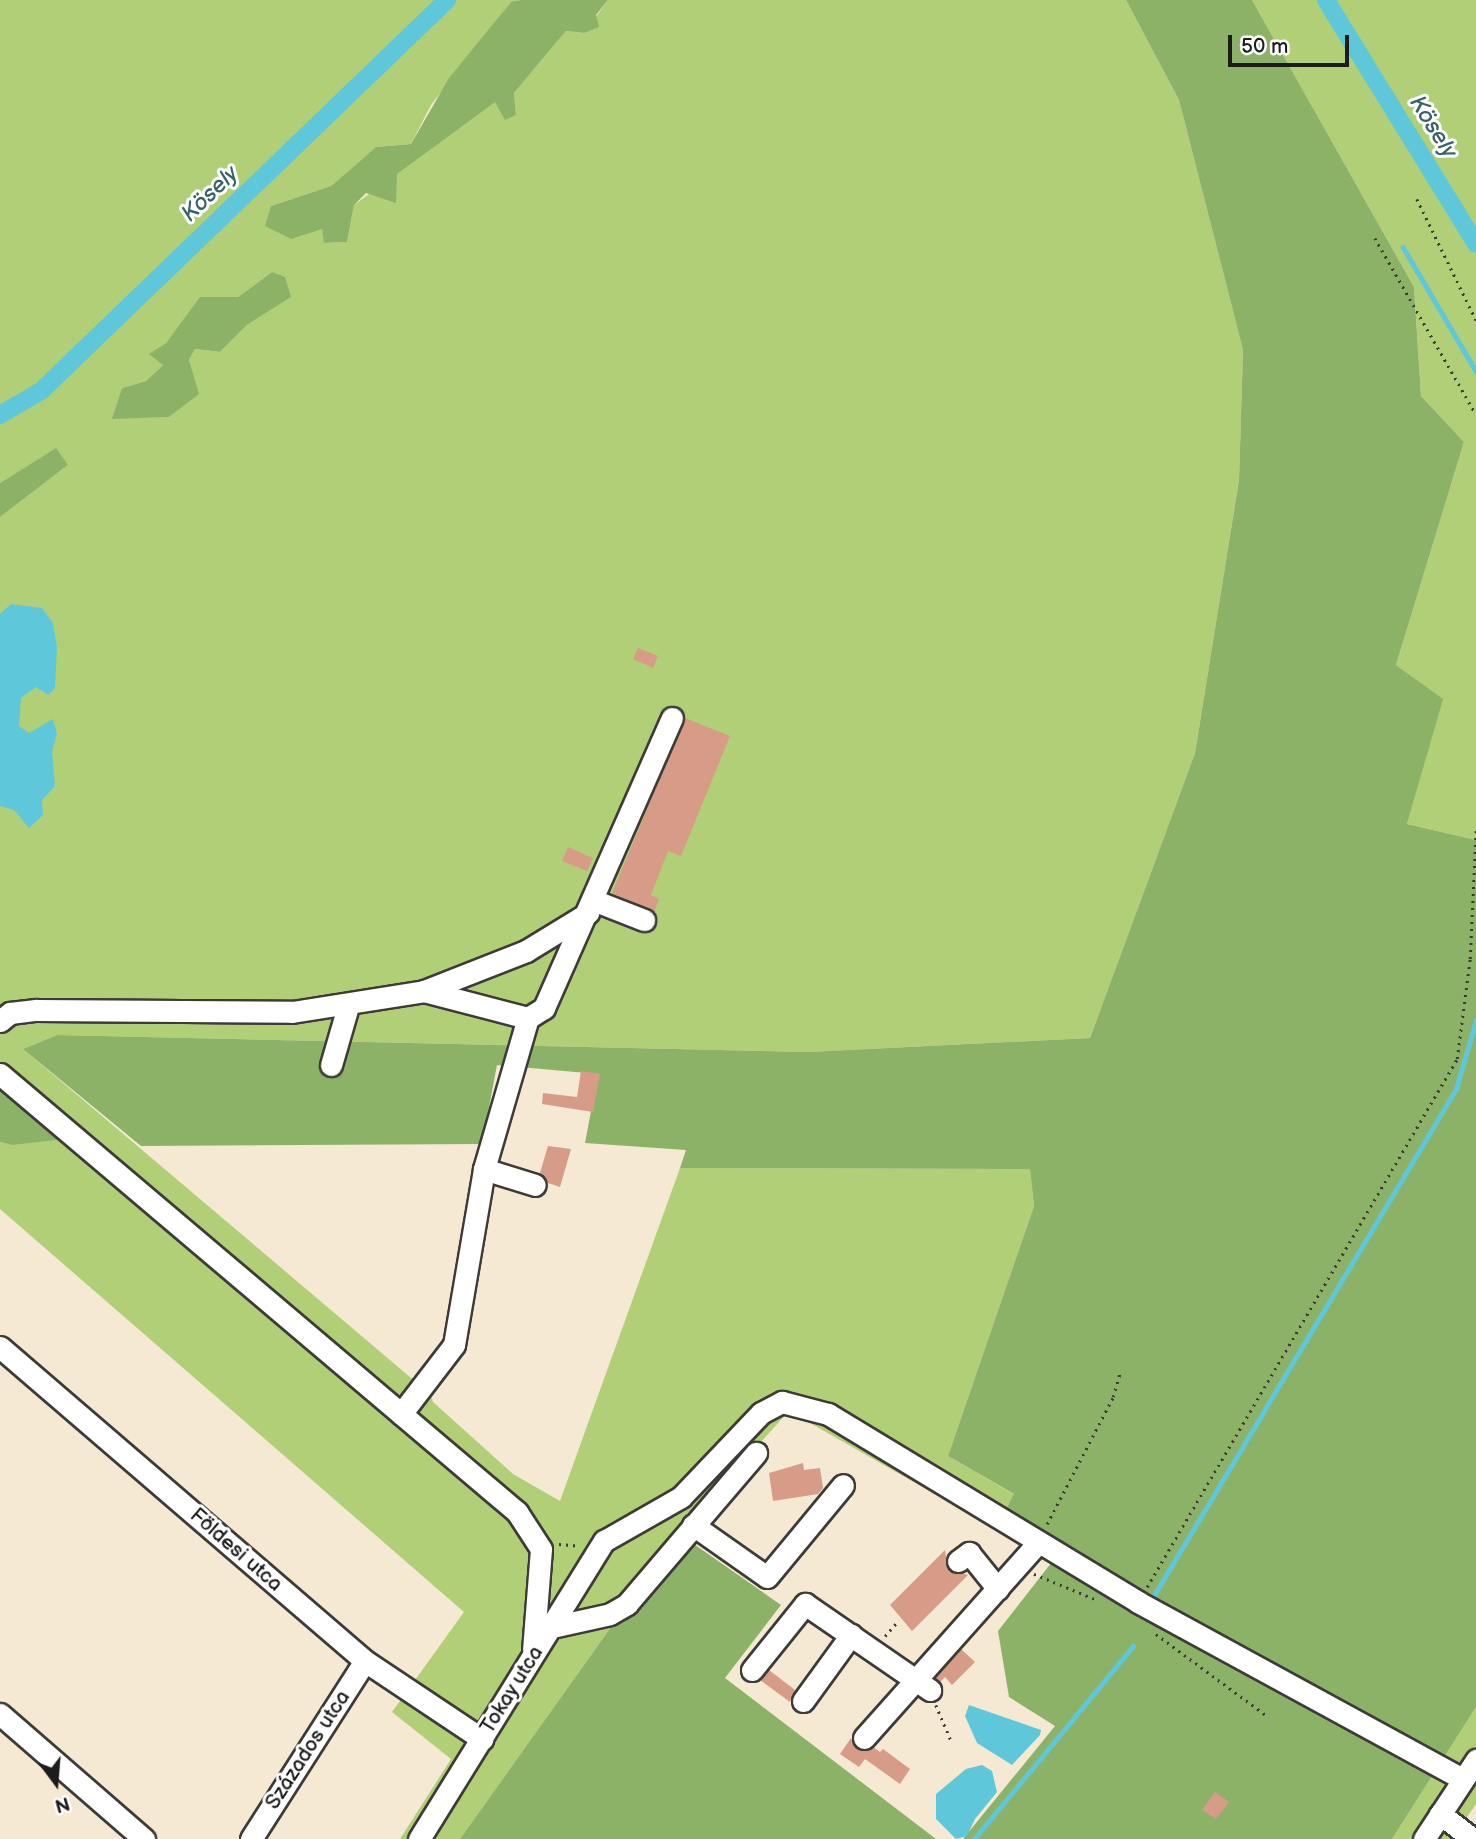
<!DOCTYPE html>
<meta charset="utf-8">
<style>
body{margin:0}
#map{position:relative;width:1476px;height:1839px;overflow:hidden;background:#f5e9d3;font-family:"Balsamiq Sans",sans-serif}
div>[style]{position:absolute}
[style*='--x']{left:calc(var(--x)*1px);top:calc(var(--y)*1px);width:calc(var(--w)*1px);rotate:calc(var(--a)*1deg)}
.green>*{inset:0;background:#b0cf77}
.forest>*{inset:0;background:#8cb268}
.water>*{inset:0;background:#5ec8da}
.stream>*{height:4.5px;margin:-2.25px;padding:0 2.25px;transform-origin:2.25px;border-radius:2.25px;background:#5ec8da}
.canal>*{height:18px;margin:-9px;padding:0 9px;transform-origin:9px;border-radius:9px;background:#5ec8da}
.building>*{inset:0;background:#d69c87}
.path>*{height:2.5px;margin-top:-1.25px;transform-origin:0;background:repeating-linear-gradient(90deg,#3d3b37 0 2px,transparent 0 7px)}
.roads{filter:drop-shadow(2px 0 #3d3b37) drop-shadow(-2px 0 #3d3b37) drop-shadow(0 2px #3d3b37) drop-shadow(0 -2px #3d3b37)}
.minor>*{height:21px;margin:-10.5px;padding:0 10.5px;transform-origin:10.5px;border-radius:10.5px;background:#fff}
span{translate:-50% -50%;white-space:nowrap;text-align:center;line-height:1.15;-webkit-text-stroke:6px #fff;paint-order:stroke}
.street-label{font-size:21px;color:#1c1c1c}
.water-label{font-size:23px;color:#366168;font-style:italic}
.north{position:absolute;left:21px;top:1748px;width:70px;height:70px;-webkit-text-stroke:5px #fff;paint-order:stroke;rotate:164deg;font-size:19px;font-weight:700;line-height:28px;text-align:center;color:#1c1c1c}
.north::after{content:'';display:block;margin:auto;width:24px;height:32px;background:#1c1c1c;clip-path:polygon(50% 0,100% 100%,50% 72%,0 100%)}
.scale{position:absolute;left:1228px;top:35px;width:121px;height:32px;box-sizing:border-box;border:4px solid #1c1c1c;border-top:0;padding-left:9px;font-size:21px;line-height:24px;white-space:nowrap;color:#1c1c1c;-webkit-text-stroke:5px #fff;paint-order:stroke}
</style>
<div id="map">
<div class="green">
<div style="clip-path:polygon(evenodd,0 0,521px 0,510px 3px,431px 105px,411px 144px,376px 147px,331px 186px,271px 206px,322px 228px,325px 243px,347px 242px,354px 205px,495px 101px,505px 119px,516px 115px,514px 93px,566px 31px,584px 33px,608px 0,1126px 0,1179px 100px,1243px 350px,1239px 480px,1195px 753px,1090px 1038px,808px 1052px,57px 1035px,23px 1049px,430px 1394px,433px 1402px,513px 1474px,560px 1501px,680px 1168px,1030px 1169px,1034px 1206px,948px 1456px,1015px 1495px,996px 1529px,789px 1411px,678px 1533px,460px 1839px,400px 1839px,451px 1759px,392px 1712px,464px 1612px,0 1209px,0 1142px,12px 1145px,0 1087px,0 517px,68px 465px,55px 449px,0 483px,0 0,272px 272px,290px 297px,247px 325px,220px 352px,195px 349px,189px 360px,198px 394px,169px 417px,113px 418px,122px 388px,146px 381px,164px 364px,150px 354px,166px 343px,200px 298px,238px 297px,272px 272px)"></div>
<div style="clip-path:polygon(1252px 0,1476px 0,1476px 840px,1407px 824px,1442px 699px,1396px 665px,1464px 442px,1421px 396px,1414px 287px)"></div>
<div style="clip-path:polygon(1476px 1707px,1476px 1804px,1452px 1839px,1392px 1839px)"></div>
</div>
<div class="forest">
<div style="clip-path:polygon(521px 0,608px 0,596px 15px,599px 27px,584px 33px,566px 31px,514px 93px,516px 115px,505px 120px,495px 102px,397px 174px,396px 203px,366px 193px,354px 205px,347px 242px,324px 243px,322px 229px,291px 239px,265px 226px,271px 206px,331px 186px,376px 147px,411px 144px,449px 78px,511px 2px)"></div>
<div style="clip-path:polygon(1126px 0,1252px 0,1414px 287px,1421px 396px,1464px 442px,1396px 665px,1443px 699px,1407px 824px,1476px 840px,1476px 1707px,1392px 1839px,963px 1839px,1055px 1726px,1009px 1697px,998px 1631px,1052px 1562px,996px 1529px,1014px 1494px,948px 1456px,1034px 1206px,1030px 1169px,680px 1168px,686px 1150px,585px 1143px,598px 1074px,497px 1065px,482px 1144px,141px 1146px,23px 1049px,57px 1035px,808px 1052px,1090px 1038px,1195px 753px,1239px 480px,1243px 350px,1179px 100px)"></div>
<div style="clip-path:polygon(272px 272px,285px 277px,291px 297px,247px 325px,220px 352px,195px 349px,189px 360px,199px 394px,169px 417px,112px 419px,122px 388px,146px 381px,163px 365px,149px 354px,166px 343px,200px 297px,238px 297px)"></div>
<div style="clip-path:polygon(56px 448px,68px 465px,0 517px,0 483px)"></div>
<div style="clip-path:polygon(0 1087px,64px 1139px,12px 1145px,0 1142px)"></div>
<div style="clip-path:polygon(678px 1533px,781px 1605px,725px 1678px,936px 1839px,460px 1839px)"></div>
</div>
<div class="water">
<div style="clip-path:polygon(11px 604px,42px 608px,53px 623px,57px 647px,55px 688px,48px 695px,36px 687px,21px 698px,19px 726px,29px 733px,53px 719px,57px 734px,52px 751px,55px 786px,42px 800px,43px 815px,29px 828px,14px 810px,0 806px,0 614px)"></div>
<div style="clip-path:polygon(969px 1705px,1041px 1730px,1040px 1735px,1012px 1765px,977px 1743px,965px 1716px)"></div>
<div style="clip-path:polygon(982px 1765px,992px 1771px,997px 1792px,975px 1819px,967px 1836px,956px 1839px,936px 1819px,936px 1794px,966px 1769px)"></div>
</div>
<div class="stream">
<div style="--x:1403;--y:247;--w:144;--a:59.5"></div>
<div style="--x:1153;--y:1597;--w:592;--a:-59.19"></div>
<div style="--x:1456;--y:1089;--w:72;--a:-73.8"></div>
<div style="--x:974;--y:1839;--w:250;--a:-50.5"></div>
</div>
<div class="canal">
<div style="--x:1326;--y:0;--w:286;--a:58.4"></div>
<div style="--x:0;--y:415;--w:48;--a:-30.3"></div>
<div style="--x:41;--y:391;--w:564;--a:-43.92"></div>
</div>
<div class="building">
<div style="clip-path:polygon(638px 648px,658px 656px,653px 668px,633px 659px)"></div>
<div style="clip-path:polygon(685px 718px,730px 736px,681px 856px,668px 851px,651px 895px,659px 899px,654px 912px,612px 893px)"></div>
<div style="clip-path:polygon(568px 847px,593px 858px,587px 871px,562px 861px)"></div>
<div style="clip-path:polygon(581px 1071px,600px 1074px,593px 1112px,542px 1104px,543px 1093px,577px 1097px)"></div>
<div style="clip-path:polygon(548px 1146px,571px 1149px,560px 1187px,548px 1183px,540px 1173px)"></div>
<div style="clip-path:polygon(803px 1463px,804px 1470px,820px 1468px,823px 1488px,818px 1494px,773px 1501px,769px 1473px)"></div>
<div style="clip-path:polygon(945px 1550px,948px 1569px,968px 1575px,912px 1631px,890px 1605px)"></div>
<div style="clip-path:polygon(961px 1649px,975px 1662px,952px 1685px,945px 1677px,940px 1682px,935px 1678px)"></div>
<div style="clip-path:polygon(769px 1670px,795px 1690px,790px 1702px,760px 1680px)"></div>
<div style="clip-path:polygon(851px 1738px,856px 1748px,873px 1747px,880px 1752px,883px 1749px,910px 1769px,900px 1784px,865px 1759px,859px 1767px,840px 1754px)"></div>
<div style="clip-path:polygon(1215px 1792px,1229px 1802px,1216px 1819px,1202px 1810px)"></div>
</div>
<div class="path">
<div style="--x:1417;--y:199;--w:135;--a:64"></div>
<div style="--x:1375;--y:238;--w:203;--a:60.2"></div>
<div style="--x:1047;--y:1524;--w:143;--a:-62.5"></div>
<div style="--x:1113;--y:1397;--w:25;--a:-74"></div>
<div style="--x:559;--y:1544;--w:21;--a:5"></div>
<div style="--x:1034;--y:1574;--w:66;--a:22.3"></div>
<div style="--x:1147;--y:1587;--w:612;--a:-59.58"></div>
<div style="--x:1457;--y:1059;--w:101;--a:-82.6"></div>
<div style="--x:1470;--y:959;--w:131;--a:-87.4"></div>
<div style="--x:1156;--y:1634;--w:137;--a:36.4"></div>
<div style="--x:885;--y:1636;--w:21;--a:-49"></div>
<div style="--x:936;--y:1705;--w:39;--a:67"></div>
</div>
<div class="roads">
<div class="minor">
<div style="--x:593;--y:900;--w:55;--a:21.4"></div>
<div style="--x:424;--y:991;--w:110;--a:-21.4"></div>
<div style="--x:526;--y:951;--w:73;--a:-31.5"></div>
<div style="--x:0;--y:1021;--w:13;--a:-39"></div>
<div style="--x:10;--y:1013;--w:26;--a:-7"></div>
<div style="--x:36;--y:1010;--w:256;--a:0.4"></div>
<div style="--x:292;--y:1012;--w:134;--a:-9"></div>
<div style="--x:424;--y:991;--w:107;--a:14.6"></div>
<div style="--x:528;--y:1018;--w:19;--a:-32"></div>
<div style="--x:544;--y:1008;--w:317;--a:-66.2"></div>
<div style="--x:331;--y:1065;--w:61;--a:-73.9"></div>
<div style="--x:0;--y:1074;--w:678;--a:40.27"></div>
<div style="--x:517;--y:1512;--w:44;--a:57"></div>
<div style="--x:541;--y:1549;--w:101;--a:94.5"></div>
<div style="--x:484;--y:1169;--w:53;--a:17.4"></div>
<div style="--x:0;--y:1347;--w:481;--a:40.7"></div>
<div style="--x:365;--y:1661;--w:141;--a:33.7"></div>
<div style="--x:401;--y:1414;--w:87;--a:-52.5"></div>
<div style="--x:454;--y:1345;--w:179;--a:-80.3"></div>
<div style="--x:484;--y:1169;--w:157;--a:-73.8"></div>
<div style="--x:693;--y:1525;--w:90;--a:35.1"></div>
<div style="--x:767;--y:1577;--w:119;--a:-50.4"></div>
<div style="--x:958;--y:1561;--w:14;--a:-36"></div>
<div style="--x:969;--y:1553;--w:46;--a:51.1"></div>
<div style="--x:552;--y:1627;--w:59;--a:-12.6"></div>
<div style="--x:610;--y:1614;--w:20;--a:-30"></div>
<div style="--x:627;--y:1604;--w:199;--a:-49.5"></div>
<div style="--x:752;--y:1670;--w:85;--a:-51.2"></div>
<div style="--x:805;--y:1604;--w:152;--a:34.5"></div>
<div style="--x:803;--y:1701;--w:82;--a:-54"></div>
<div style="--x:0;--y:1714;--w:191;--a:41"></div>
<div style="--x:864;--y:1738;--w:261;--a:-48.3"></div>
<div style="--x:1440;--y:1814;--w:41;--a:37.1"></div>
<div style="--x:251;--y:1839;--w:211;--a:-57.4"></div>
<div style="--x:419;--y:1839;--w:351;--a:-58.2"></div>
<div style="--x:604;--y:1541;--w:89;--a:-29.7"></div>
<div style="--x:681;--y:1497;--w:116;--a:-46.4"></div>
<div style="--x:761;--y:1413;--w:24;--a:-28"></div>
<div style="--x:782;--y:1402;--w:48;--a:14.6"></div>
<div style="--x:828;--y:1414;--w:363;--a:31.2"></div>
<div style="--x:1138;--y:1602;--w:370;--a:28.6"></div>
<div style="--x:1424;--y:1839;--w:95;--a:-56.6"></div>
</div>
</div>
<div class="street-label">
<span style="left:236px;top:1550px;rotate:41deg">Földesi utca</span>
<span style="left:512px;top:1690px;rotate:-58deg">Tokay utca</span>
<span style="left:308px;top:1750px;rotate:-57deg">Százados utca</span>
</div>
<div class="water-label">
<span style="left:1433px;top:127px;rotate:58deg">Kösely</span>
<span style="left:210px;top:194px;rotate:-44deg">Kösely</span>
</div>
<div class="north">N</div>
<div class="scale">50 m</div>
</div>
